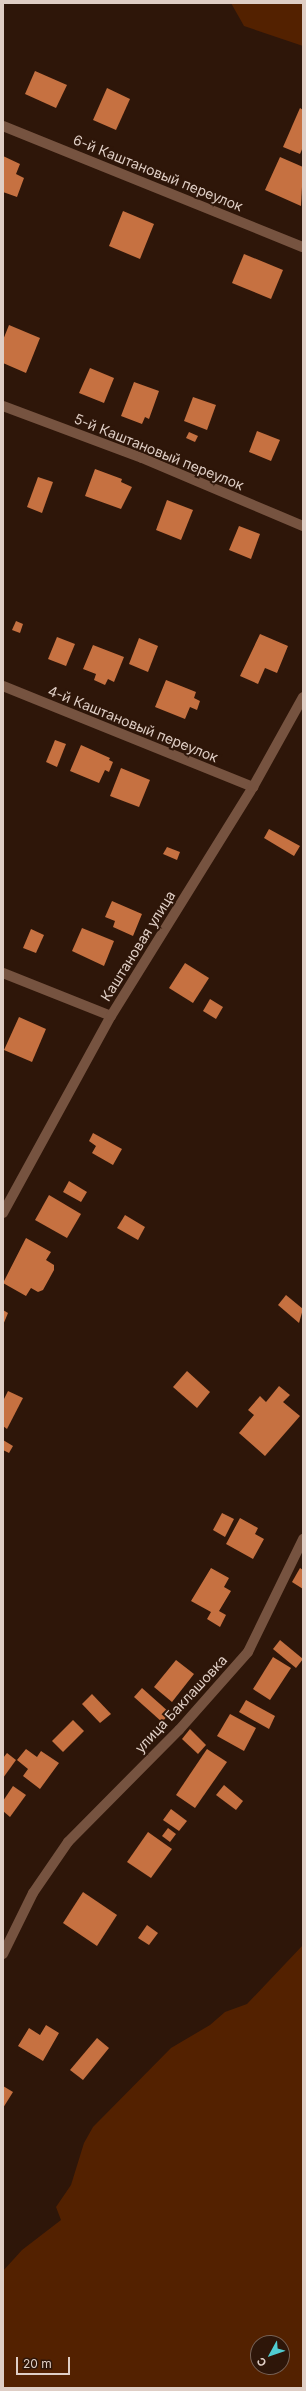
<!DOCTYPE html>
<meta charset="utf-8">
<style>
body{margin:0}
#map{position:relative;width:306px;height:2391px;overflow:hidden;background:#2e1609;font-family:Inter,sans-serif}
div>[style]{position:absolute}
[style*='--x']{left:calc(var(--x)*1px);top:calc(var(--y)*1px);width:calc(var(--w)*1px);rotate:calc(var(--a)*1deg)}
.green>*{inset:0;background:#532100}
.building>*{inset:0;background:#c67141}
.minor>*{height:10px;margin:-5px;padding:0 5px;transform-origin:5px;border-radius:5px;background:#765340}
span{translate:-50% -50%;white-space:nowrap;text-align:center;line-height:1.15;-webkit-text-stroke:4px #2e1609;paint-order:stroke}
.street-label{font-size:14px;color:#dfcec5}
.frame{position:absolute;inset:0;border:4px solid #dfcec5;pointer-events:none}
.north{position:absolute;left:250px;top:2335px;width:40px;height:40px;box-sizing:border-box;background:#2e1609;border:1px solid #756054;border-radius:50%;rotate:230deg;font-size:11px;font-weight:700;line-height:16px;text-align:center;color:#dfcec5}
.north::after{content:'';display:block;margin:auto;width:14px;height:18px;background:#51ccd1;clip-path:polygon(50% 0,100% 100%,50% 72%,0 100%)}
.scale{position:absolute;left:16px;top:2357px;width:54px;height:18px;box-sizing:border-box;border:2px solid #dfcec5;border-top:0;padding-left:5px;font-size:12px;line-height:14px;white-space:nowrap;color:#dfcec5;-webkit-text-stroke:3px #2e1609;paint-order:stroke}
</style>
<div id="map">
<div class="green">
<div style="clip-path:polygon(231px 3px,303px 3px,303px 46px,244px 26px)"></div>
<div style="clip-path:polygon(evenodd,303px 1945px,303px 2388px,3px 2388px,3px 2271px,22px 2250px,61px 2220px,56px 2207px,71px 2185px,84px 2143px,93px 2127px,171px 2048px,210px 2025px,225px 2012px,247px 2004px,303px 1945px,258px 2343px,282px 2343px,282px 2367px,258px 2367px,258px 2343px)"></div>
</div>
<div class="building">
<div style="clip-path:polygon(35px 71px,67px 85px,56px 108px,25px 94px)"></div>
<div style="clip-path:polygon(107px 88px,130px 99px,116px 130px,93px 120px)"></div>
<div style="clip-path:polygon(300px 108px,303px 110px,303px 147px,300px 154px,283px 147px)"></div>
<div style="clip-path:polygon(3px 156px,20px 164px,16px 174px,24px 178px,17px 197px,3px 192px)"></div>
<div style="clip-path:polygon(280px 157px,303px 167px,301px 206px,265px 190px)"></div>
<div style="clip-path:polygon(123px 211px,154px 224px,140px 259px,109px 246px)"></div>
<div style="clip-path:polygon(244px 254px,283px 270px,271px 299px,232px 283px)"></div>
<div style="clip-path:polygon(9px 325px,40px 338px,26px 373px,3px 363px,3px 340px)"></div>
<div style="clip-path:polygon(90px 368px,114px 378px,104px 403px,79px 393px)"></div>
<div style="clip-path:polygon(134px 382px,159px 391px,149px 419px,145px 417px,142px 424px,121px 416px)"></div>
<div style="clip-path:polygon(193px 397px,216px 405px,207px 430px,184px 421px)"></div>
<div style="clip-path:polygon(257px 431px,280px 440px,271px 461px,249px 452px)"></div>
<div style="clip-path:polygon(189px 432px,198px 436px,195px 442px,186px 438px)"></div>
<div style="clip-path:polygon(95px 469px,122px 479px,121px 482px,132px 487px,121px 509px,85px 496px)"></div>
<div style="clip-path:polygon(38px 477px,53px 482px,42px 513px,27px 507px)"></div>
<div style="clip-path:polygon(167px 500px,193px 510px,181px 540px,156px 530px)"></div>
<div style="clip-path:polygon(239px 526px,260px 534px,251px 559px,229px 550px)"></div>
<div style="clip-path:polygon(16px 621px,23px 624px,20px 633px,12px 630px)"></div>
<div style="clip-path:polygon(260px 634px,288px 646px,277px 673px,265px 668px,258px 684px,240px 676px)"></div>
<div style="clip-path:polygon(57px 637px,75px 644px,66px 666px,48px 659px)"></div>
<div style="clip-path:polygon(139px 638px,158px 646px,148px 672px,129px 664px)"></div>
<div style="clip-path:polygon(93px 645px,124px 657px,114px 682px,108px 679px,105px 685px,94px 680px,96px 674px,83px 669px)"></div>
<div style="clip-path:polygon(166px 680px,196px 692px,194px 698px,200px 701px,197px 710px,190px 707px,185px 719px,155px 707px)"></div>
<div style="clip-path:polygon(55px 740px,66px 744px,57px 767px,46px 762px)"></div>
<div style="clip-path:polygon(81px 745px,110px 758px,109px 760px,113px 762px,109px 772px,105px 770px,99px 783px,70px 771px)"></div>
<div style="clip-path:polygon(121px 768px,150px 780px,139px 807px,110px 796px)"></div>
<div style="clip-path:polygon(269px 829px,300px 846px,294px 856px,264px 838px)"></div>
<div style="clip-path:polygon(167px 847px,180px 852px,177px 860px,163px 854px)"></div>
<div style="clip-path:polygon(112px 901px,142px 914px,133px 936px,113px 927px,115px 921px,105px 917px)"></div>
<div style="clip-path:polygon(82px 928px,114px 941px,104px 966px,72px 951px)"></div>
<div style="clip-path:polygon(31px 929px,44px 935px,36px 953px,23px 948px)"></div>
<div style="clip-path:polygon(185px 963px,209px 978px,193px 1003px,169px 988px)"></div>
<div style="clip-path:polygon(210px 999px,223px 1007px,216px 1019px,203px 1011px)"></div>
<div style="clip-path:polygon(19px 1017px,46px 1029px,32px 1062px,4px 1050px)"></div>
<div style="clip-path:polygon(93px 1133px,122px 1149px,113px 1165px,92px 1153px,96px 1146px,89px 1141px)"></div>
<div style="clip-path:polygon(69px 1181px,87px 1192px,81px 1202px,63px 1192px)"></div>
<div style="clip-path:polygon(49px 1195px,81px 1214px,67px 1238px,35px 1220px)"></div>
<div style="clip-path:polygon(125px 1215px,145px 1227px,138px 1240px,117px 1228px)"></div>
<div style="clip-path:polygon(26px 1238px,51px 1252px,46px 1260px,54px 1265px,54px 1270px,43px 1290px,38px 1292px,31px 1288px,26px 1296px,3px 1283px)"></div>
<div style="clip-path:polygon(286px 1295px,303px 1309px,299px 1323px,278px 1305px)"></div>
<div style="clip-path:polygon(3px 1310px,8px 1313px,3px 1325px)"></div>
<div style="clip-path:polygon(187px 1371px,210px 1392px,197px 1408px,173px 1387px)"></div>
<div style="clip-path:polygon(279px 1386px,290px 1395px,283px 1402px,300px 1416px,265px 1456px,239px 1433px,254px 1415px,248px 1410px,260px 1396px,266px 1402px)"></div>
<div style="clip-path:polygon(8px 1391px,23px 1398px,7px 1429px,3px 1426px,3px 1401px)"></div>
<div style="clip-path:polygon(3px 1440px,13px 1446px,9px 1453px,3px 1450px)"></div>
<div style="clip-path:polygon(222px 1513px,234px 1519px,225px 1537px,213px 1530px)"></div>
<div style="clip-path:polygon(240px 1518px,258px 1528px,255px 1534px,264px 1539px,253px 1559px,226px 1544px)"></div>
<div style="clip-path:polygon(211px 1568px,229px 1578px,224px 1587px,231px 1591px,219px 1611px,226px 1615px,220px 1627px,207px 1619px,211px 1612px,191px 1601px)"></div>
<div style="clip-path:polygon(300px 1568px,303px 1570px,303px 1589px,292px 1582px)"></div>
<div style="clip-path:polygon(280px 1640px,303px 1659px,296px 1668px,273px 1649px)"></div>
<div style="clip-path:polygon(273px 1657px,291px 1668px,270px 1700px,253px 1689px)"></div>
<div style="clip-path:polygon(176px 1660px,194px 1674px,172px 1702px,154px 1687px)"></div>
<div style="clip-path:polygon(142px 1688px,170px 1713px,162px 1722px,134px 1697px)"></div>
<div style="clip-path:polygon(92px 1694px,111px 1714px,100px 1723px,82px 1704px)"></div>
<div style="clip-path:polygon(246px 1700px,275px 1716px,269px 1729px,239px 1712px)"></div>
<div style="clip-path:polygon(230px 1714px,256px 1728px,244px 1751px,217px 1736px)"></div>
<div style="clip-path:polygon(73px 1720px,84px 1731px,63px 1752px,52px 1741px)"></div>
<div style="clip-path:polygon(190px 1729px,206px 1745px,198px 1754px,182px 1739px)"></div>
<div style="clip-path:polygon(26px 1749px,37px 1757px,41px 1751px,59px 1763px,40px 1789px,23px 1776px,28px 1769px,17px 1760px)"></div>
<div style="clip-path:polygon(207px 1749px,227px 1762px,195px 1808px,176px 1795px)"></div>
<div style="clip-path:polygon(7px 1753px,16px 1760px,3px 1778px,3px 1758px)"></div>
<div style="clip-path:polygon(224px 1785px,243px 1801px,236px 1810px,216px 1795px)"></div>
<div style="clip-path:polygon(13px 1786px,26px 1795px,10px 1817px,3px 1811px,3px 1801px)"></div>
<div style="clip-path:polygon(171px 1809px,187px 1821px,179px 1831px,163px 1820px)"></div>
<div style="clip-path:polygon(168px 1828px,176px 1834px,170px 1842px,162px 1836px)"></div>
<div style="clip-path:polygon(148px 1832px,172px 1849px,151px 1878px,127px 1862px)"></div>
<div style="clip-path:polygon(83px 1892px,117px 1915px,97px 1946px,63px 1923px)"></div>
<div style="clip-path:polygon(147px 1925px,158px 1933px,149px 1945px,138px 1938px)"></div>
<div style="clip-path:polygon(46px 2025px,59px 2033px,43px 2061px,18px 2046px,29px 2028px,40px 2035px)"></div>
<div style="clip-path:polygon(97px 2038px,109px 2048px,83px 2080px,70px 2070px)"></div>
<div style="clip-path:polygon(3px 2086px,13px 2092px,3px 2108px)"></div>
</div>
<div class="minor">
<div style="--x:3;--y:126;--w:323;--a:22"></div>
<div style="--x:3;--y:406;--w:148;--a:20.5"></div>
<div style="--x:142;--y:458;--w:175;--a:22.9"></div>
<div style="--x:3;--y:686;--w:270;--a:22"></div>
<div style="--x:3;--y:973;--w:116;--a:21.7"></div>
<div style="--x:3;--y:1213;--w:225;--a:-61.3"></div>
<div style="--x:111;--y:1016;--w:269;--a:-58.2"></div>
<div style="--x:253;--y:787;--w:103;--a:-60.9"></div>
<div style="--x:3;--y:1954;--w:68;--a:-63.8"></div>
<div style="--x:33;--y:1893;--w:62;--a:-55.5"></div>
<div style="--x:68;--y:1842;--w:158;--a:-45.3"></div>
<div style="--x:179;--y:1730;--w:104;--a:-48.5"></div>
<div style="--x:248;--y:1652;--w:126;--a:-64"></div>
</div>
<div class="street-label">
<span style="left:158px;top:173px;rotate:22deg">6-й Каштановый переулок</span>
<span style="left:159px;top:452px;rotate:22deg">5-й Каштановый переулок</span>
<span style="left:133px;top:724px;rotate:22deg">4-й Каштановый переулок</span>
<span style="left:138px;top:946px;rotate:-58deg">Каштановая улица</span>
<span style="left:181px;top:1704px;rotate:-47deg">улица Баклашовка</span>
</div>
<div class="frame"></div>
<div class="north">С</div>
<div class="scale">20 m</div>
</div>
